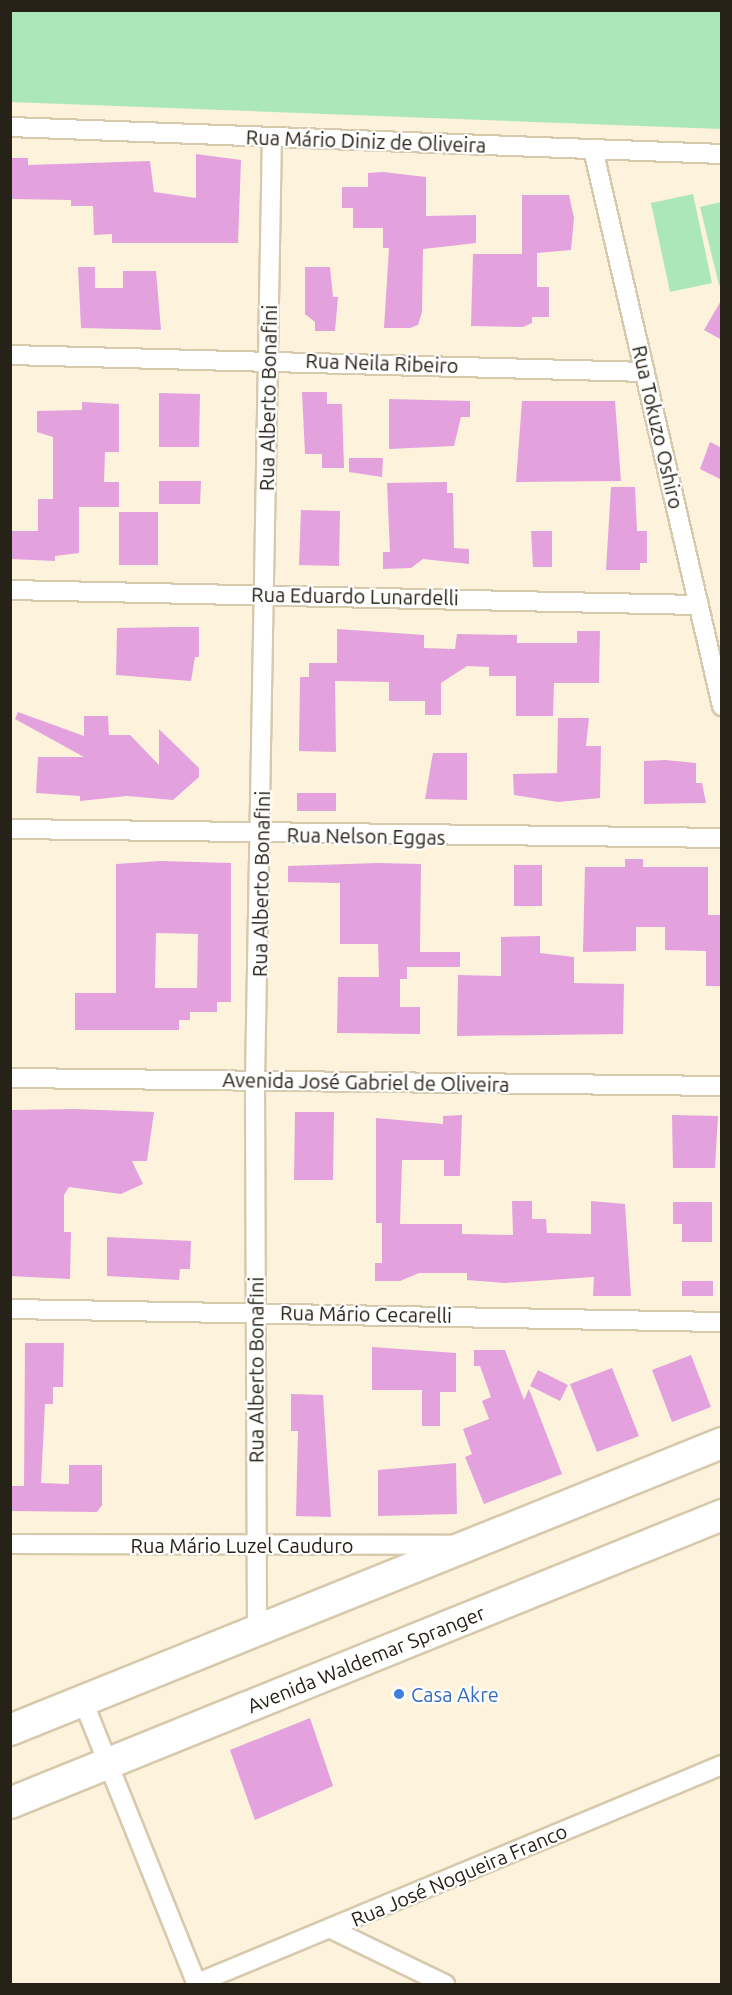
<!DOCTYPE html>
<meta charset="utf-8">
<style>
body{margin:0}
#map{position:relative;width:732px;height:1995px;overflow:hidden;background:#fdf2db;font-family:Ubuntu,sans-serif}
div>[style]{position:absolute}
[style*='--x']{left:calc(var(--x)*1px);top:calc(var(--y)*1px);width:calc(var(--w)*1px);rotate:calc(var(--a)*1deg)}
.green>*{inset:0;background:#abe7b9}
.building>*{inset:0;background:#e3a2de}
.roads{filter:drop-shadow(2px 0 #d6c9ac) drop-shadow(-2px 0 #d6c9ac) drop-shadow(0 2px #d6c9ac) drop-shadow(0 -2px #d6c9ac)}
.minor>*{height:18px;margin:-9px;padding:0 9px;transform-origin:9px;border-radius:9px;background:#fff}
.primary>*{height:30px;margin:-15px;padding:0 15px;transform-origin:15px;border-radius:15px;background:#fff}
.dots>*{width:16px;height:16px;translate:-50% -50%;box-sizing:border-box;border:3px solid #fff;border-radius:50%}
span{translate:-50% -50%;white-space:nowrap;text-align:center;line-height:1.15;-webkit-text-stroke:4.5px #fff;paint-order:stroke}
.street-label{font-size:20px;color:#272218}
.shop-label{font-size:20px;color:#366cbe}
.left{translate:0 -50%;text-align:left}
.frame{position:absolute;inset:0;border:12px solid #272218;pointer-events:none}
</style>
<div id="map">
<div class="green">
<div style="clip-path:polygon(11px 10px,721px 11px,721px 129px,11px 102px)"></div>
<div style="clip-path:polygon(693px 194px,712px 283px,670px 292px,651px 203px)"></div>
<div style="clip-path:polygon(721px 202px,722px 285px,719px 285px,700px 207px)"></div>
</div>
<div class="building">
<div style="clip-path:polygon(196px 154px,241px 160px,238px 243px,112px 243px,112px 234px,94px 235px,93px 206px,71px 206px,71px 200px,10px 199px,10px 158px,28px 158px,28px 165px,150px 161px,154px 192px,196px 198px)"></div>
<div style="clip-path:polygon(383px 172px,426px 177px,426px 216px,476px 215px,476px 243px,423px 249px,422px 312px,418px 325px,410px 328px,384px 328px,389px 248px,383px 248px,383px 228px,353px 228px,353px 208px,342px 208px,342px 187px,368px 187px,368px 173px)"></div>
<div style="clip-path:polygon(522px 195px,569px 195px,574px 218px,571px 250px,537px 253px,537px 287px,549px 287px,549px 317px,532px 317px,532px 323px,523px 327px,471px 326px,473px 254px,522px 254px)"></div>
<div style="clip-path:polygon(78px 267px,95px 267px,95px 288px,123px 288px,123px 271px,156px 271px,161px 330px,81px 328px)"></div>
<div style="clip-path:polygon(305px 267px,330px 267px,333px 297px,338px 297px,335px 331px,315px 331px,315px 322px,305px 314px)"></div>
<div style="clip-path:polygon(722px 299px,722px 340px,704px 330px)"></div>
<div style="clip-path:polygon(302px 392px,327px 392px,327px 404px,342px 404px,344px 468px,322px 468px,322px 454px,305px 454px)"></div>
<div style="clip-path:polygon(159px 393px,200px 394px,199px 447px,159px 447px)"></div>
<div style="clip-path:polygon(389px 399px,470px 401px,470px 417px,461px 417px,454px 446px,389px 449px)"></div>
<div style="clip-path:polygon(522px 401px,615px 401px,621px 481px,516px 482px)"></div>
<div style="clip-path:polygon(82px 402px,119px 404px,119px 452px,105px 452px,104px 482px,119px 482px,119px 507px,79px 507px,79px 553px,55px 556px,55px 561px,11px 559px,11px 531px,38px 531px,38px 499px,53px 499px,53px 437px,37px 432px,37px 411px,82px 410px)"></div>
<div style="clip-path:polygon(710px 442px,722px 448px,722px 480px,700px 469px)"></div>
<div style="clip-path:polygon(349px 458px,383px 458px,382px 477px,349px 472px)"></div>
<div style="clip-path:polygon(159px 481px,201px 481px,200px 504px,159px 504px)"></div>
<div style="clip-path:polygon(447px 482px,447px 493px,453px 493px,454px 548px,469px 549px,469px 564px,423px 559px,411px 568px,383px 569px,383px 552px,390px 552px,387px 483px)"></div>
<div style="clip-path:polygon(611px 487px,635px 487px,637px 531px,647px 531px,647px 563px,640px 563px,640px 570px,606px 570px)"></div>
<div style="clip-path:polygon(301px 510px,340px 511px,339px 566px,299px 565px)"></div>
<div style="clip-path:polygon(119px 512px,158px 512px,158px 565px,119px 565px)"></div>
<div style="clip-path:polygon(531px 531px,552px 531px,552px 567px,533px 567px)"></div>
<div style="clip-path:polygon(176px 627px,199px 627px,199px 657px,195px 657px,191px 681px,116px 675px,117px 628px)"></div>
<div style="clip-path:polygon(337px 629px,424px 635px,424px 648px,455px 649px,457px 634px,517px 635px,517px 643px,577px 643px,577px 631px,600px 631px,599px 683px,554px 683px,553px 716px,516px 716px,516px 676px,489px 676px,489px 667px,467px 666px,441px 683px,441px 715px,425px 715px,425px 701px,389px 701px,389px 682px,335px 681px,336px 752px,299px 751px,300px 677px,309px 677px,309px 663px,337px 663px)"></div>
<div style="clip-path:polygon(18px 712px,84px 736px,84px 716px,108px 716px,109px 735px,130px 735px,159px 765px,159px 729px,199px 768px,199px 777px,173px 800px,127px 796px,80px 801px,80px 796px,36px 793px,38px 757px,84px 757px,15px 719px)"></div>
<div style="clip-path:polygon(558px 718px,589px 718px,586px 746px,601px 746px,600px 798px,558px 802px,514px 795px,513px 774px,557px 773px)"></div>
<div style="clip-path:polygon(433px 753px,467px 753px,467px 800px,425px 799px)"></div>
<div style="clip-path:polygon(665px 760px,696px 763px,696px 783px,702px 783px,706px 803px,644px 804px,644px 761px)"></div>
<div style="clip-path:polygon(297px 793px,336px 793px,336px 811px,297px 811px)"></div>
<div style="clip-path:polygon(625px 859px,643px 859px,643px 867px,708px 867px,708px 915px,722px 915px,722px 986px,706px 986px,706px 951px,665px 950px,665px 927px,636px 927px,636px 951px,583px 952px,585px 867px,625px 867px)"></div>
<div style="clip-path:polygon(evenodd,160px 861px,231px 863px,231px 1002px,217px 1002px,217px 1012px,190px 1012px,190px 1020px,179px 1020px,179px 1030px,75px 1030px,75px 993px,116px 993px,116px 864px,160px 861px,156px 933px,198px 934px,197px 988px,155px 988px,156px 933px)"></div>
<div style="clip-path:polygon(378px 863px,421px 864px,420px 952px,460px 952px,460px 967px,407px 967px,407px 979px,400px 979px,400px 1007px,420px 1007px,420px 1034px,337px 1033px,338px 977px,379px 977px,378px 944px,340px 944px,340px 883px,288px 882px,288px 866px)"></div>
<div style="clip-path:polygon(514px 865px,542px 865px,542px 906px,514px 906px)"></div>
<div style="clip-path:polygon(540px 936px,540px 953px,574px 957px,574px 983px,624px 984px,623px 1034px,457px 1036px,458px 975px,501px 976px,501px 937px)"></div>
<div style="clip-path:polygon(74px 1109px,154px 1112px,147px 1161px,132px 1161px,143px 1184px,121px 1194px,69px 1187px,64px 1195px,64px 1232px,71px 1232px,70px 1279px,10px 1276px,10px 1110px)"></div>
<div style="clip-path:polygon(295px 1112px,334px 1112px,333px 1180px,294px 1180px)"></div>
<div style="clip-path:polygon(462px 1115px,460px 1176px,444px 1176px,444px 1160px,402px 1160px,400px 1224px,462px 1224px,462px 1234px,513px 1235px,512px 1201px,532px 1201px,532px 1219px,546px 1219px,547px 1233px,591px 1234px,591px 1201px,625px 1204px,631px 1296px,593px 1296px,594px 1277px,505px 1283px,467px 1280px,467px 1273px,419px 1273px,400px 1281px,375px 1281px,375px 1263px,382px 1263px,382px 1223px,376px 1223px,376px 1118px,443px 1124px,443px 1116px)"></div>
<div style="clip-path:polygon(672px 1115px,718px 1116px,715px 1168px,673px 1168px)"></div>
<div style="clip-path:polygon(673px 1202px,712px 1202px,712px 1242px,682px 1242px,682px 1224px,673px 1224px)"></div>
<div style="clip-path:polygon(107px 1237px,191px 1241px,190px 1269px,180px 1269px,179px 1280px,107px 1276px)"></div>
<div style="clip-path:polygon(682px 1281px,713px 1281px,713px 1296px,682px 1296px)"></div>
<div style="clip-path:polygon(25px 1343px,64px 1343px,63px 1387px,53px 1387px,53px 1404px,45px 1404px,41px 1483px,69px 1484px,69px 1465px,102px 1465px,102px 1505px,97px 1512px,10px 1511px,10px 1486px,24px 1486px)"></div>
<div style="clip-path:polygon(372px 1347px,456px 1353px,456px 1392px,440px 1392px,440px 1426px,422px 1426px,422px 1390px,372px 1390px)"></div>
<div style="clip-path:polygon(474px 1350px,505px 1350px,524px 1400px,529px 1389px,562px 1474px,484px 1504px,465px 1457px,472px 1454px,463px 1429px,489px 1419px,482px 1401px,491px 1397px,480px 1366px,474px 1366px)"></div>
<div style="clip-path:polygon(691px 1355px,711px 1407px,672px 1422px,652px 1370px)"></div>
<div style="clip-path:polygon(612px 1368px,639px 1436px,597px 1452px,570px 1384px)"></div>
<div style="clip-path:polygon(538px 1370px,568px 1385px,560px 1401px,530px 1386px)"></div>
<div style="clip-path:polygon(291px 1394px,323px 1395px,331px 1517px,296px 1516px,298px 1431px,291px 1431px)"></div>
<div style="clip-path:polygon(456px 1463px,457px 1514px,378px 1516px,378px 1470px)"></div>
<div style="clip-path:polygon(310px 1718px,333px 1786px,255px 1820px,230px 1750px)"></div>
</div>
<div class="roads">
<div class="minor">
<div style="--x:10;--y:127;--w:713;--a:2.17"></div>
<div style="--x:593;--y:149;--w:572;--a:76.96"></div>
<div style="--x:10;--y:355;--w:635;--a:1.53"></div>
<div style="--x:10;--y:590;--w:689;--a:1.25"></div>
<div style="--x:10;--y:829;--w:712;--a:0.72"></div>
<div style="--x:10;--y:1078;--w:712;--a:0.64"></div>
<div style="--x:10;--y:1309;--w:712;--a:1.05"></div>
<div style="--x:10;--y:1544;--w:443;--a:0.1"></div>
<div style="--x:257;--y:1631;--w:551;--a:-90.21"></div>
<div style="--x:255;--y:1080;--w:943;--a:-88.97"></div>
<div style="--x:83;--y:1701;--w:305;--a:68.1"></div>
<div style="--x:331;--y:1929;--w:127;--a:25.8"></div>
<div style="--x:195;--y:1984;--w:571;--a:-22.57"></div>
</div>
<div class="primary">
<div style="--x:10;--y:1730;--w:768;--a:-21.95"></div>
<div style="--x:10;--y:1803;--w:768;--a:-22.02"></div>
</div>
</div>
<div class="dots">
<div style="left:399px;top:1694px;background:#3f7fe0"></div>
</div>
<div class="street-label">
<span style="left:366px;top:141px;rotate:2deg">Rua Mário Diniz de Oliveira</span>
<span style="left:382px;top:363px;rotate:2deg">Rua Neila Ribeiro</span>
<span style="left:268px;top:398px;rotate:-89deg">Rua Alberto Bonafini</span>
<span style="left:658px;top:427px;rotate:77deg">Rua Tokuzo Oshiro</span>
<span style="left:355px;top:596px;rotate:1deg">Rua Eduardo Lunardelli</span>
<span style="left:366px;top:836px;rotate:1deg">Rua Nelson Eggas</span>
<span style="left:261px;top:884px;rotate:-89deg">Rua Alberto Bonafini</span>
<span style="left:366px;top:1082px;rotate:1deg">Avenida José Gabriel de Oliveira</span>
<span style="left:366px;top:1314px;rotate:1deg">Rua Mário Cecarelli</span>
<span style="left:256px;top:1370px;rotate:-90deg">Rua Alberto Bonafini</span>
<span style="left:242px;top:1545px">Rua Mário Luzel Cauduro</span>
<span style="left:366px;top:1659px;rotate:-22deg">Avenida Waldemar Spranger</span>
<span style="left:459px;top:1875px;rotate:-23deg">Rua José Nogueira Franco</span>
</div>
<div class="shop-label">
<span class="left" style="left:411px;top:1694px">Casa Akre</span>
</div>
<div class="frame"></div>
</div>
